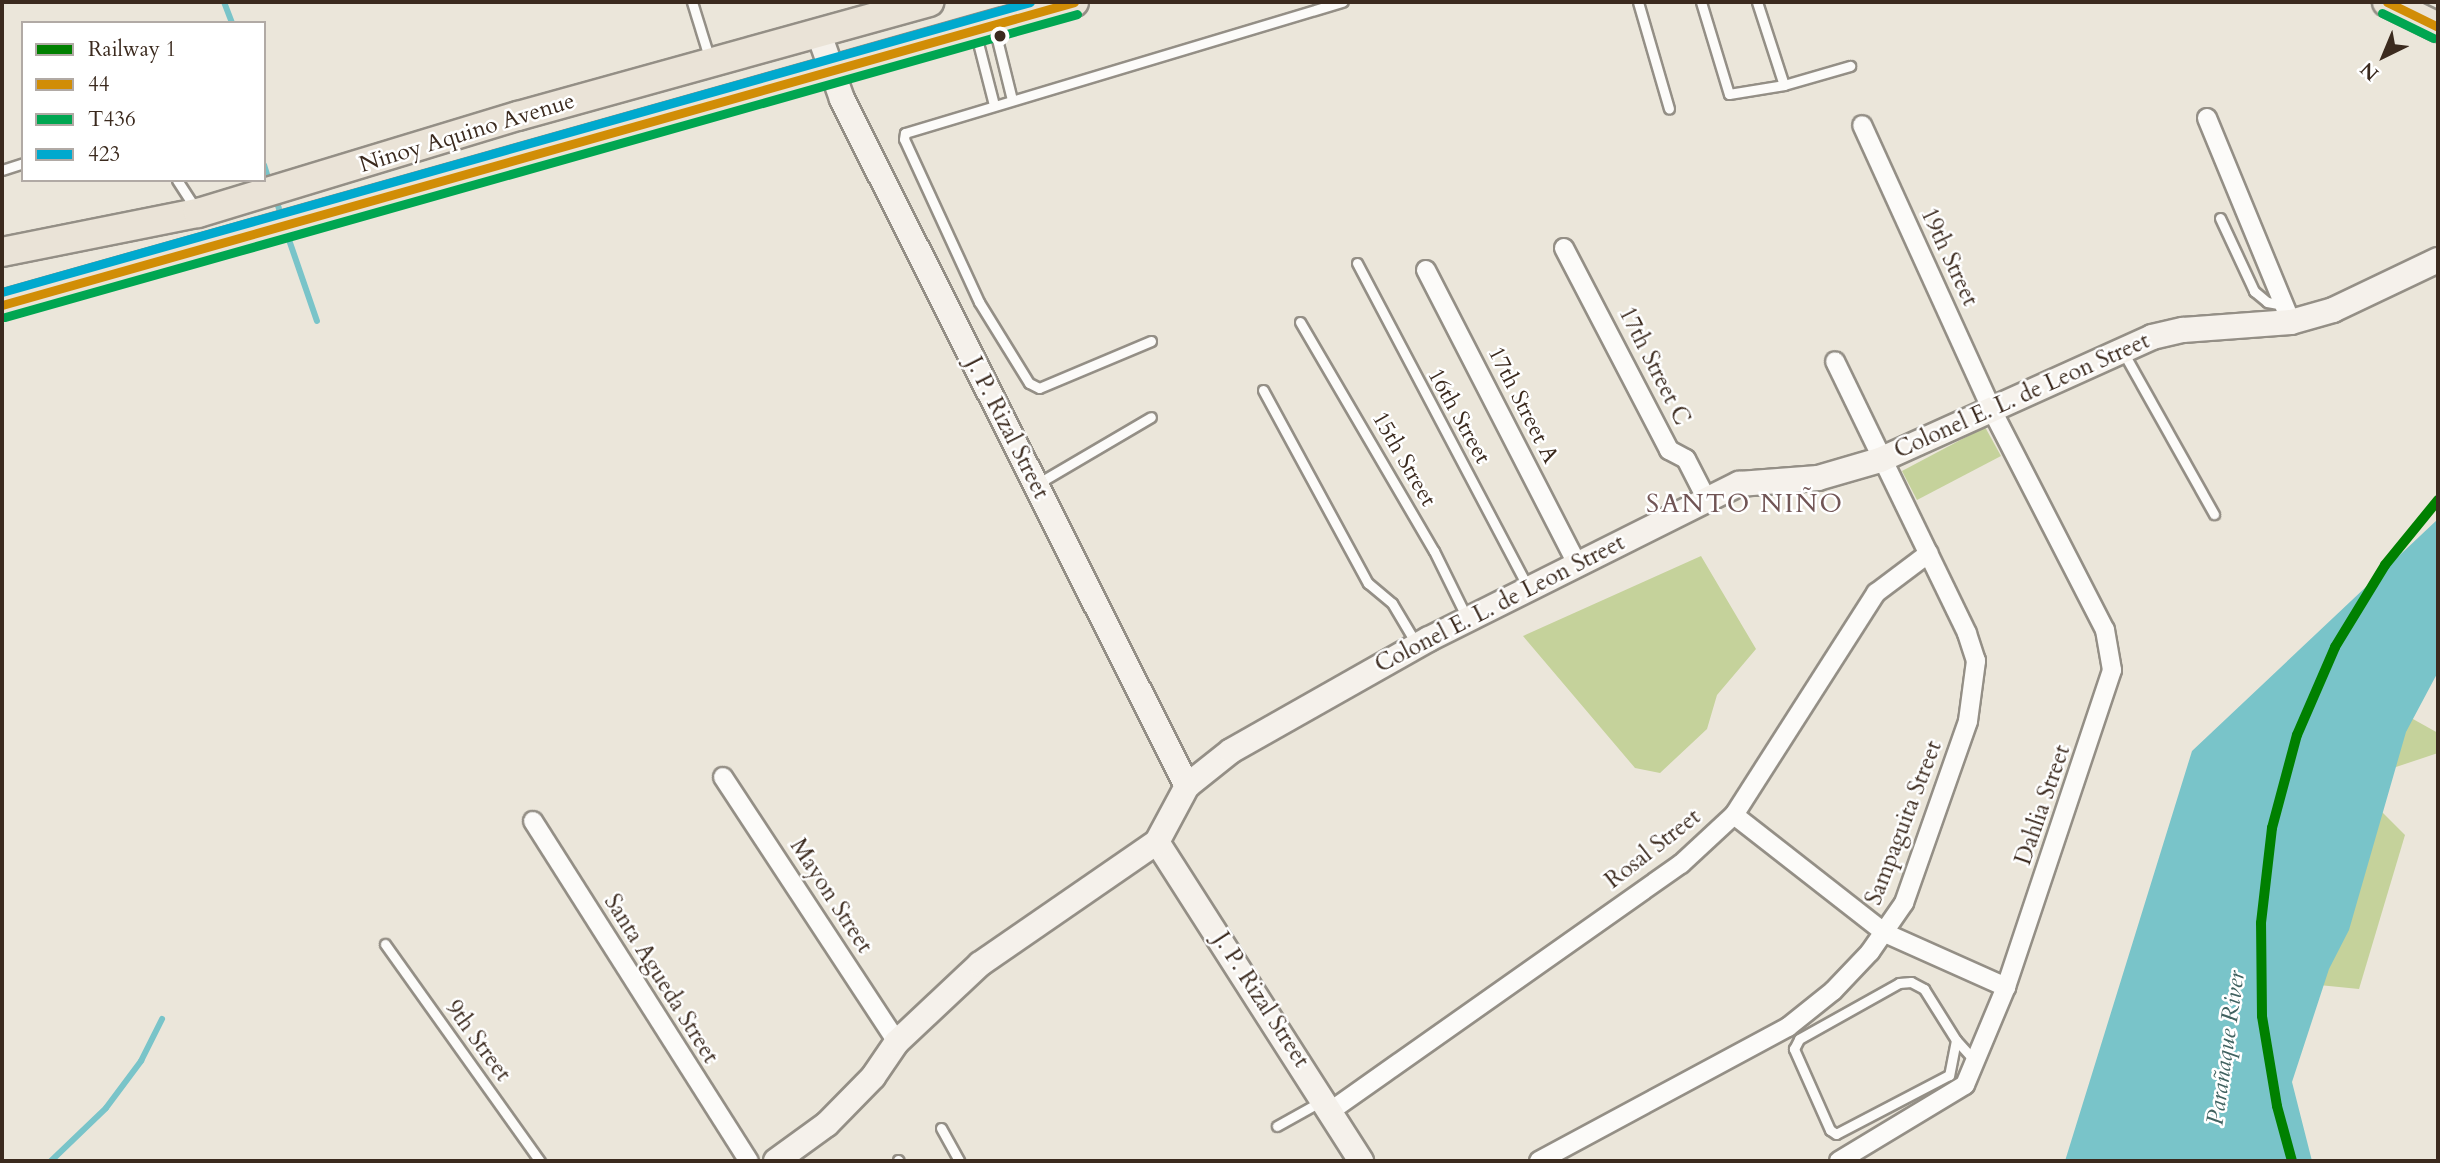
<!DOCTYPE html>
<meta charset="utf-8">
<style>
body{margin:0}
#map{position:relative;width:2440px;height:1163px;overflow:hidden;background:#ebe6da;font-family:Cardo,serif}
div>[style]{position:absolute}
[style*='--x']{left:calc(var(--x)*1px);top:calc(var(--y)*1px);width:calc(var(--w)*1px);rotate:calc(var(--a)*1deg)}
.green>*{inset:0;background:#c5d29b}
.water>*{inset:0;background:#79c4c9}
.stream>*{height:6px;margin:-3px;padding:0 3px;transform-origin:3px;border-radius:3px;background:#79c4c9}
.roads{filter:drop-shadow(2px 0 #948f86) drop-shadow(-2px 0 #948f86) drop-shadow(0 2px #948f86) drop-shadow(0 -2px #948f86)}
.lane>*{height:9px;margin:-4.5px;padding:0 4.5px;transform-origin:4.5px;border-radius:4.5px;background:#fcfbf9}
.street>*{height:18px;margin:-9px;padding:0 9px;transform-origin:9px;border-radius:9px;background:#fcfbf9}
.secondary>*{height:24px;margin:-12px;padding:0 12px;transform-origin:12px;border-radius:12px;background:#f5f1eb}
.primary>*{height:28px;margin:-14px;padding:0 14px;transform-origin:14px;border-radius:14px;background:#eae3d7}
.bus-1>*{height:9px;margin:-4.5px;padding:0 4.5px;transform-origin:4.5px;border-radius:4.5px;background:#d18d06}
.bus-2>*{height:9px;margin:-4.5px;padding:0 4.5px;transform-origin:4.5px;border-radius:4.5px;background:#00a651}
.bus-3>*{height:9px;margin:-4.5px;padding:0 4.5px;transform-origin:4.5px;border-radius:4.5px;background:#00a9ce}
.rail-1>*{height:10px;margin:-5px;padding:0 5px;transform-origin:5px;border-radius:5px;background:#008000}
.dots>*{width:19px;height:19px;translate:-50% -50%;box-sizing:border-box;border:4px solid #fff;border-radius:50%}
span{translate:-50% -50%;white-space:nowrap;text-align:center;line-height:1.15;-webkit-text-stroke:5px #fff;paint-order:stroke}
.street-label{font-size:23px;color:#3b2a1e}
.water-label{font-size:24px;color:#406260;font-style:italic}
.quarter-label{font-size:26px;color:#715555;letter-spacing:2px}
.frame{position:absolute;inset:0;border:4px solid #3b2a1e;pointer-events:none}
.legend{position:absolute;left:21px;top:21px;width:245px;height:161px;box-sizing:border-box;background:#fff;border:2px solid #b1aaa5;margin:0;padding:9px 12px;list-style:none;font-size:21px;color:#3b2a1e}
.legend li{display:flex;align-items:center;gap:14px;height:35px}
.legend b{width:35px;border:2px solid #b1aaa5}
.north{position:absolute;left:2349px;top:21px;width:70px;height:70px;-webkit-text-stroke:5px #fff;paint-order:stroke;rotate:223deg;font-size:19px;font-weight:700;line-height:28px;text-align:center;color:#3b2a1e}
.north::after{content:'';display:block;margin:auto;width:24px;height:32px;background:#3b2a1e;clip-path:polygon(50% 0,100% 100%,50% 72%,0 100%)}
</style>
<div id="map">
<div class="green">
<div style="clip-path:polygon(1985px 427px,2001px 456px,1917px 500px,1902px 471px)"></div>
<div style="clip-path:polygon(1701px 556px,1756px 649px,1717px 695px,1707px 729px,1660px 773px,1635px 768px,1523px 636px)"></div>
<div style="clip-path:polygon(2404px 714px,2438px 733px,2438px 753px,2393px 768px)"></div>
<div style="clip-path:polygon(2376px 806px,2405px 835px,2359px 989px,2319px 985px)"></div>
</div>
<div class="water">
<div style="clip-path:polygon(2438px 519px,2438px 672px,2406px 732px,2349px 930px,2329px 969px,2292px 1082px,2312px 1161px,2065px 1161px,2192px 751px)"></div>
</div>
<div class="stream">
<div style="--x:224;--y:2;--w:22;--a:69"></div>
<div style="--x:264;--y:165;--w:19;--a:72"></div>
<div style="--x:275;--y:197;--w:24;--a:71"></div>
<div style="--x:287;--y:234;--w:92;--a:71"></div>
<div style="--x:51;--y:1161;--w:76;--a:-43.9"></div>
<div style="--x:106;--y:1108;--w:59;--a:-53.3"></div>
<div style="--x:141;--y:1061;--w:47;--a:-63.4"></div>
</div>
<div class="roads">
<div class="lane">
<div style="--x:692;--y:2;--w:61;--a:72.8"></div>
<div style="--x:1638;--y:2;--w:111;--a:73.8"></div>
<div style="--x:1701;--y:2;--w:96;--a:73.1"></div>
<div style="--x:1729;--y:94;--w:56;--a:-9.3"></div>
<div style="--x:1784;--y:85;--w:69;--a:-16.1"></div>
<div style="--x:1757;--y:2;--w:87;--a:72"></div>
<div style="--x:994;--y:27;--w:75;--a:76.1"></div>
<div style="--x:976;--y:35;--w:72;--a:75.6"></div>
<div style="--x:2;--y:170;--w:22;--a:-18"></div>
<div style="--x:177;--y:180;--w:33;--a:57"></div>
<div style="--x:2220;--y:218;--w:81;--a:65"></div>
<div style="--x:2254;--y:291;--w:17;--a:40"></div>
<div style="--x:2267;--y:302;--w:17;--a:10"></div>
<div style="--x:1357;--y:263;--w:367;--a:62.2"></div>
<div style="--x:1300;--y:322;--w:265;--a:59.7"></div>
<div style="--x:1434;--y:551;--w:75;--a:63.8"></div>
<div style="--x:1151;--y:341;--w:121;--a:157.2"></div>
<div style="--x:1039;--y:388;--w:11;--a:-153"></div>
<div style="--x:1029;--y:383;--w:95;--a:-121.7"></div>
<div style="--x:979;--y:302;--w:179;--a:-114.7"></div>
<div style="--x:904;--y:139;--w:6;--a:-81"></div>
<div style="--x:905;--y:133;--w:457;--a:-16.7"></div>
<div style="--x:2123;--y:352;--w:186;--a:60.7"></div>
<div style="--x:1263;--y:390;--w:220;--a:61.5"></div>
<div style="--x:1368;--y:583;--w:31;--a:40"></div>
<div style="--x:1392;--y:603;--w:49;--a:59.2"></div>
<div style="--x:1037;--y:484;--w:132;--a:-30.4"></div>
<div style="--x:385;--y:944;--w:267;--a:54.5"></div>
<div style="--x:1956;--y:1040;--w:36;--a:101"></div>
<div style="--x:1949;--y:1075;--w:127;--a:152.4"></div>
<div style="--x:1836;--y:1134;--w:7;--a:-146"></div>
<div style="--x:1830;--y:1130;--w:89;--a:-114"></div>
<div style="--x:1794;--y:1049;--w:11;--a:-63"></div>
<div style="--x:1799;--y:1039;--w:115;--a:-29.2"></div>
<div style="--x:1899;--y:983;--w:12;--a:-5"></div>
<div style="--x:1911;--y:982;--w:15;--a:28"></div>
<div style="--x:1924;--y:989;--w:60;--a:57.9"></div>
<div style="--x:1956;--y:1040;--w:28;--a:48"></div>
<div style="--x:1277;--y:1126;--w:49;--a:-29.2"></div>
<div style="--x:941;--y:1128;--w:38;--a:61"></div>
<div style="--x:898;--y:1160;--w:1;--a:45"></div>
</div>
<div class="street">
<div style="--x:2207;--y:118;--w:221;--a:67.6"></div>
<div style="--x:1564;--y:248;--w:228;--a:62.5"></div>
<div style="--x:1669;--y:450;--w:19;--a:28"></div>
<div style="--x:1686;--y:459;--w:46;--a:62.9"></div>
<div style="--x:1426;--y:270;--w:328;--a:62.8"></div>
<div style="--x:723;--y:777;--w:317;--a:56.7"></div>
<div style="--x:1734;--y:815;--w:192;--a:38"></div>
<div style="--x:1885;--y:933;--w:133;--a:24.1"></div>
<div style="--x:533;--y:821;--w:403;--a:57.6"></div>
<div style="--x:1332;--y:1110;--w:427;--a:-35.2"></div>
<div style="--x:1681;--y:864;--w:72;--a:-42.8"></div>
<div style="--x:1734;--y:815;--w:264;--a:-57.4"></div>
<div style="--x:1876;--y:593;--w:66;--a:-37"></div>
<div style="--x:1539;--y:1161;--w:283;--a:-28.3"></div>
<div style="--x:1788;--y:1027;--w:58;--a:-38.7"></div>
<div style="--x:1833;--y:991;--w:54;--a:-46.5"></div>
<div style="--x:1870;--y:952;--w:60;--a:-55.2"></div>
<div style="--x:1904;--y:903;--w:193;--a:-70.6"></div>
<div style="--x:1968;--y:721;--w:61;--a:-82.4"></div>
<div style="--x:1976;--y:661;--w:29;--a:-108"></div>
<div style="--x:1967;--y:633;--w:302;--a:-115.9"></div>
<div style="--x:1839;--y:1161;--w:147;--a:-31.1"></div>
<div style="--x:1965;--y:1085;--w:106;--a:-67.3"></div>
<div style="--x:2006;--y:987;--w:334;--a:-71.5"></div>
<div style="--x:2112;--y:670;--w:41;--a:-99.9"></div>
<div style="--x:2105;--y:630;--w:247;--a:-117.2"></div>
<div style="--x:1992;--y:410;--w:313;--a:-114.5"></div>
</div>
<div class="secondary">
<div style="--x:819;--y:34;--w:69;--a:70.5"></div>
<div style="--x:842;--y:99;--w:769;--a:63.33"></div>
<div style="--x:1157;--y:842;--w:379;--a:57.4"></div>
<div style="--x:776;--y:1161;--w:63;--a:-36"></div>
<div style="--x:827;--y:1124;--w:66;--a:-45.6"></div>
<div style="--x:873;--y:1077;--w:42;--a:-55.6"></div>
<div style="--x:897;--y:1042;--w:114;--a:-43.2"></div>
<div style="--x:980;--y:964;--w:215;--a:-34.6"></div>
<div style="--x:1157;--y:842;--w:64;--a:-61.8"></div>
<div style="--x:1187;--y:786;--w:56;--a:-38.5"></div>
<div style="--x:1231;--y:751;--w:227;--a:-29.5"></div>
<div style="--x:1429;--y:639;--w:347;--a:-26.6"></div>
<div style="--x:1739;--y:484;--w:79;--a:-4.3"></div>
<div style="--x:1818;--y:478;--w:65;--a:-16.2"></div>
<div style="--x:1880;--y:460;--w:299;--a:-24.3"></div>
<div style="--x:2152;--y:337;--w:32;--a:-13"></div>
<div style="--x:2183;--y:330;--w:108;--a:-4.2"></div>
<div style="--x:2291;--y:322;--w:44;--a:-15.9"></div>
<div style="--x:2333;--y:310;--w:116;--a:-25.5"></div>
</div>
<div class="primary">
<div style="--x:2387;--y:2;--w:57;--a:26.1"></div>
<div style="--x:2;--y:252;--w:200;--a:-11.3"></div>
<div style="--x:198;--y:213;--w:334;--a:-16.9"></div>
<div style="--x:518;--y:116;--w:427;--a:-15.5"></div>
<div style="--x:2;--y:305;--w:1114;--a:-15.78"></div>
</div>
</div>
<div class="bus-1">
<div style="--x:2387;--y:2;--w:57;--a:26.1"></div>
<div style="--x:2;--y:305;--w:1114;--a:-15.78"></div>
</div>
<div class="bus-2">
<div style="--x:2382;--y:13;--w:57;--a:26.1"></div>
<div style="--x:5;--y:317;--w:1114;--a:-15.78"></div>
</div>
<div class="bus-3">
<div style="--x:2;--y:292;--w:1068;--a:-15.75"></div>
</div>
<div class="rail-1">
<div style="--x:2292;--y:1161;--w:57;--a:-105.3"></div>
<div style="--x:2277;--y:1106;--w:91;--a:-99.5"></div>
<div style="--x:2262;--y:1016;--w:93;--a:-90.6"></div>
<div style="--x:2261;--y:923;--w:96;--a:-83.4"></div>
<div style="--x:2272;--y:828;--w:96;--a:-75"></div>
<div style="--x:2297;--y:735;--w:96;--a:-66.6"></div>
<div style="--x:2335;--y:647;--w:96;--a:-58.6"></div>
<div style="--x:2385;--y:565;--w:84;--a:-50.8"></div>
</div>
<div class="dots">
<div style="left:1000px;top:36px;background:#3b2a1e"></div>
</div>
<div class="street-label">
<span style="left:467px;top:133px;rotate:-17deg">Ninoy Aquino Avenue</span>
<span style="left:1949px;top:257px;rotate:65deg">19th Street</span>
<span style="left:1654px;top:366px;rotate:63deg">17th Street C</span>
<span style="left:2022px;top:396px;rotate:-24deg">Colonel E. L. de Leon Street</span>
<span style="left:1523px;top:405px;rotate:63deg">17th Street A</span>
<span style="left:1459px;top:416px;rotate:61deg">16th Street</span>
<span style="left:1007px;top:428px;rotate:63deg">J. P. Rizal Street</span>
<span style="left:1404px;top:459px;rotate:60deg">15th Street</span>
<span style="left:1500px;top:604px;rotate:-27deg">Colonel E. L. de Leon Street</span>
<span style="left:2043px;top:805px;rotate:-71deg">Dahlia Street</span>
<span style="left:1904px;top:823px;rotate:-69deg">Sampaguita Street</span>
<span style="left:1653px;top:849px;rotate:-38deg">Rosal Street</span>
<span style="left:831px;top:896px;rotate:57deg">Mayon Street</span>
<span style="left:661px;top:979px;rotate:58deg">Santa Agueda Street</span>
<span style="left:1261px;top:1000px;rotate:57deg">J. P. Rizal Street</span>
<span style="left:478px;top:1041px;rotate:54deg">9th Street</span>
</div>
<div class="water-label">
<span style="left:2226px;top:1048px;rotate:-82deg">Parañaque River</span>
</div>
<div class="quarter-label">
<span style="left:1745px;top:504px">SANTO NIÑO</span>
</div>
<div class="frame"></div>
<ul class="legend">
<li><b style="height:9px;background:#008000"></b>Railway 1</li>
<li><b style="height:9px;background:#d18d06"></b>44</li>
<li><b style="height:9px;background:#00a651"></b>T436</li>
<li><b style="height:9px;background:#00a9ce"></b>423</li>
</ul>
<div class="north">N</div>
</div>
